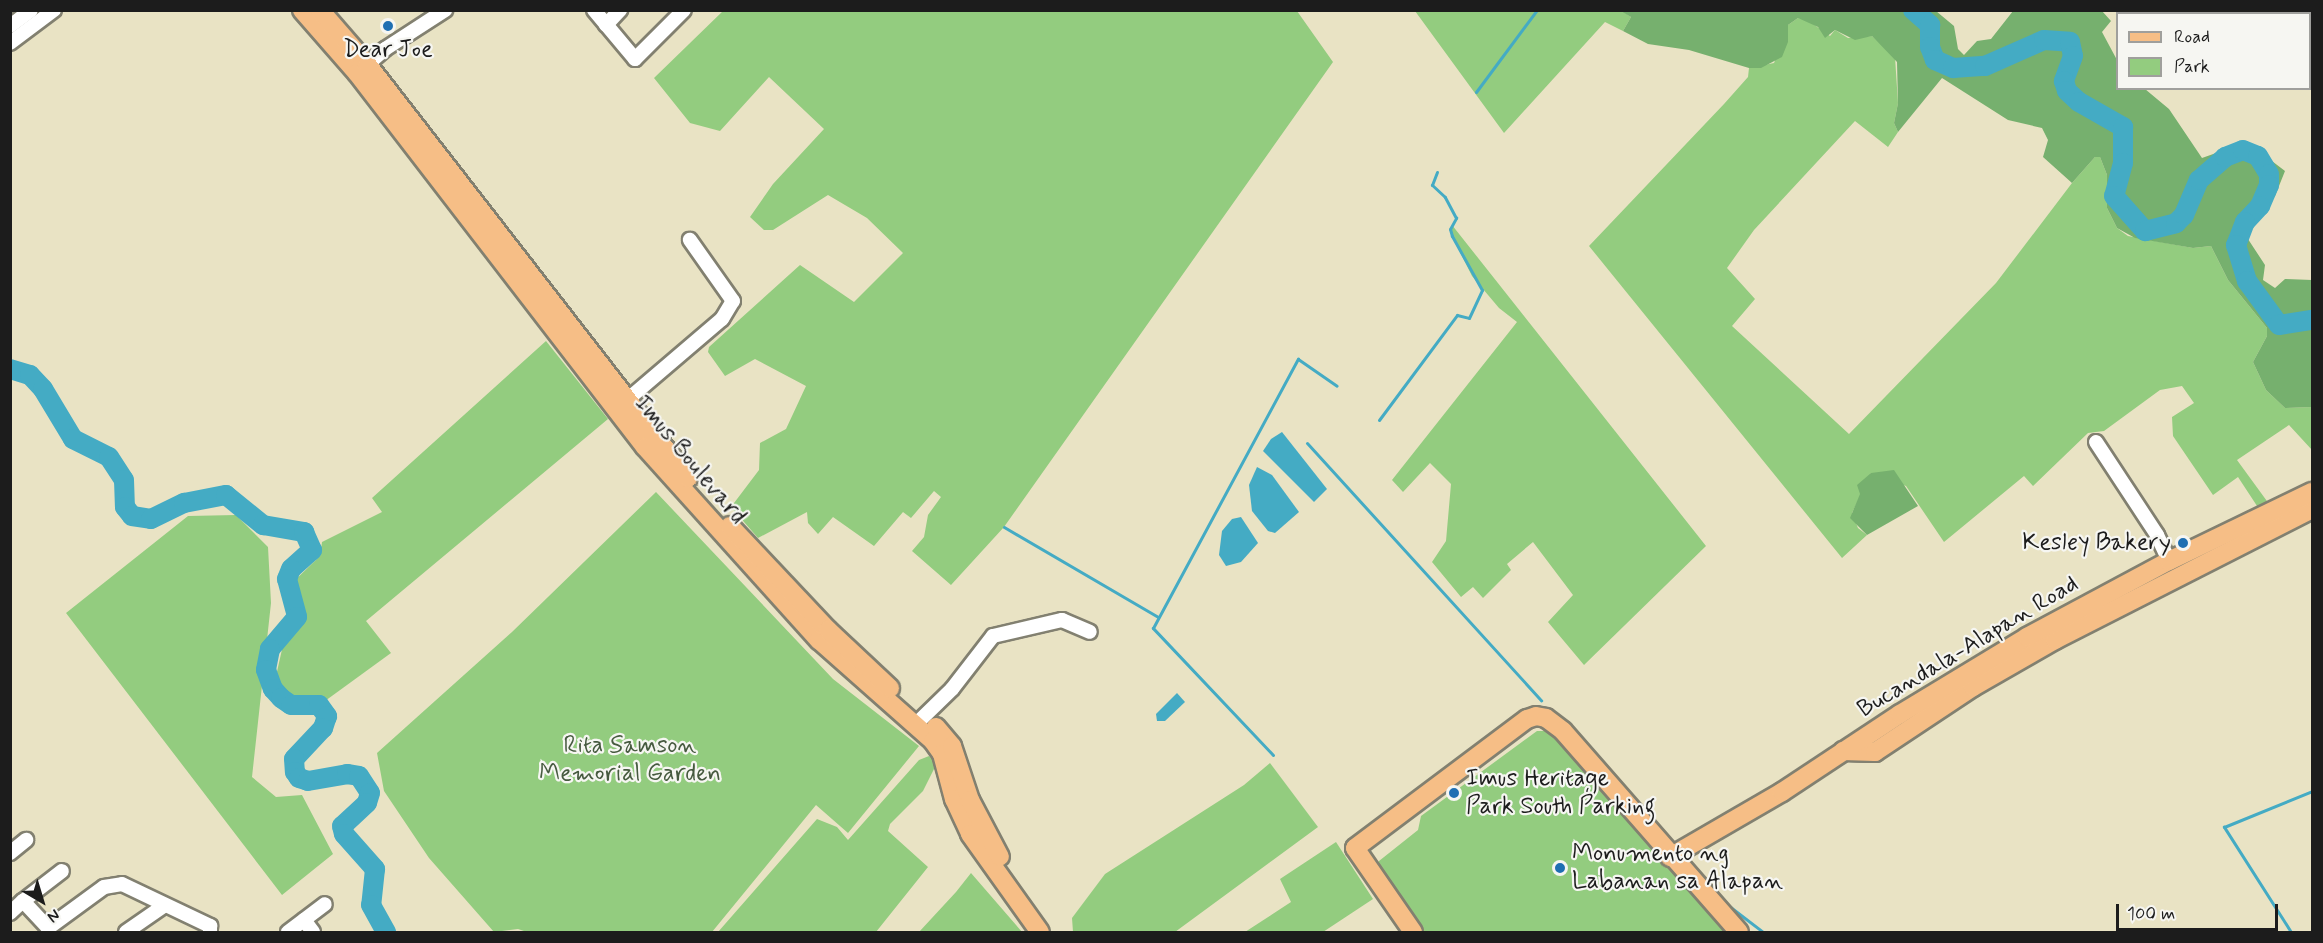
<!DOCTYPE html>
<style>
body{margin:0}
#map{position:relative;width:2323px;height:943px;overflow:hidden;background:#e9e3c4;font-family:Mynerve,sans-serif}
div>[style]{position:absolute}
[style*='--x']{left:calc(var(--x)*1px);top:calc(var(--y)*1px);width:calc(var(--w)*1px);rotate:calc(var(--a)*1deg)}
.green>*{inset:0;background:#93cc7f}
.forest>*{inset:0;background:#76b06e}
.water>*{inset:0;background:#44abc4}
.stream>*{height:3px;margin:-1.5px;padding:0 1.5px;transform-origin:1.5px;border-radius:1.5px;background:#44abc4}
.river>*{height:20px;margin:-10px;padding:0 10px;transform-origin:10px;border-radius:10px;background:#44abc4}
.roads{filter:drop-shadow(2px 0 #828070) drop-shadow(-2px 0 #828070) drop-shadow(0 2px #828070) drop-shadow(0 -2px #828070)}
.minor>*{height:14px;margin:-7px;padding:0 7px;transform-origin:7px;border-radius:7px;background:#fff}
.major>*{height:18px;margin:-9px;padding:0 9px;transform-origin:9px;border-radius:9px;background:#f6be86}
.dots>*{width:16px;height:16px;translate:-50% -50%;box-sizing:border-box;border:3px solid #f6f6f2;border-radius:50%}
span{translate:-50% -50%;white-space:nowrap;text-align:center;line-height:1.15;-webkit-text-stroke:4.5px #f6f6f2;paint-order:stroke}
.poi-label{font-size:24px;color:#1c1c1c}
.right{translate:-100% -50%;text-align:right}
.left{translate:0 -50%;text-align:left}
.street-label{font-size:24px;color:#1c1c1c}
.park-label{font-size:24px;color:#465a3f}
.frame{position:absolute;inset:0;border:12px solid #1c1c1c;pointer-events:none}
.legend{position:absolute;left:2116px;top:12px;width:195px;height:78px;box-sizing:border-box;background:#f6f6f2;border:2px solid #9f9f9c;margin:0;padding:8px 10px;list-style:none;font-size:18px;color:#1c1c1c}
.legend li{display:flex;align-items:center;gap:12px;height:30px}
.legend b{width:30px;border:2px solid #9f9f9c}
.north{position:absolute;left:12px;top:871px;width:60px;height:60px;-webkit-text-stroke:4px #f6f6f2;paint-order:stroke;rotate:142deg;font-size:16px;font-weight:700;line-height:24px;text-align:center;color:#1c1c1c}
.north::after{content:'';display:block;margin:auto;width:21px;height:27px;background:#1c1c1c;clip-path:polygon(50% 0,100% 100%,50% 72%,0 100%)}
.scale{position:absolute;left:2116px;top:904px;width:162px;height:27px;box-sizing:border-box;border:3px solid #1c1c1c;border-top:0;padding-left:8px;font-size:18px;line-height:21px;white-space:nowrap;color:#1c1c1c;-webkit-text-stroke:4px #f6f6f2;paint-order:stroke}
</style>
<div id="map">
<div class="green">
<div style="clip-path:polygon(724px 10px,1297px 11px,1333px 62px,1004px 527px,951px 585px,912px 551px,924px 537px,928px 515px,941px 497px,934px 491px,911px 518px,903px 512px,874px 546px,833px 517px,818px 534px,808px 523px,807px 512px,758px 538px,731px 507px,759px 470px,760px 443px,786px 429px,806px 386px,755px 359px,725px 376px,708px 352px,709px 347px,800px 265px,854px 302px,903px 253px,867px 218px,828px 195px,773px 230px,764px 230px,750px 217px,773px 184px,824px 129px,769px 77px,720px 131px,690px 123px,654px 78px)"></div>
<div style="clip-path:polygon(1621px 10px,1631px 17px,1623px 31px,1605px 22px,1504px 133px,1415px 11px)"></div>
<div style="clip-path:polygon(1798px 18px,1806px 19px,1830px 36px,1835px 30px,1848px 38px,1872px 36px,1895px 57px,1898px 103px,1894px 123px,1898px 132px,1888px 147px,1855px 121px,1754px 230px,1727px 268px,1755px 299px,1732px 326px,1849px 434px,1996px 283px,2072px 183px,2095px 157px,2100px 157px,2107px 175px,2107px 208px,2117px 228px,2128px 236px,2193px 248px,2211px 246px,2228px 280px,2267px 328px,2267px 336px,2253px 362px,2266px 390px,2285px 408px,2312px 407px,2312px 450px,2289px 425px,2237px 460px,2272px 508px,2261px 512px,2238px 477px,2213px 495px,2173px 436px,2172px 417px,2194px 403px,2182px 386px,2160px 390px,2104px 431px,2088px 433px,2033px 486px,2024px 476px,1944px 542px,1906px 486px,1871px 473px,1852px 513px,1858px 528px,1867px 535px,1842px 558px,1589px 246px,1724px 104px,1748px 77px,1749px 68px,1774px 63px,1788px 25px)"></div>
<div style="clip-path:polygon(1452px 225px,1706px 546px,1584px 665px,1548px 622px,1573px 595px,1533px 542px,1507px 564px,1511px 570px,1483px 598px,1473px 587px,1461px 597px,1432px 562px,1446px 541px,1451px 484px,1430px 463px,1403px 492px,1392px 480px,1517px 322px,1499px 308px,1472px 276px,1452px 236px)"></div>
<div style="clip-path:polygon(546px 341px,608px 419px,366px 621px,391px 653px,325px 701px,295px 701px,283px 694px,276px 676px,283px 645px,302px 623px,300px 603px,289px 586px,320px 556px,322px 542px,382px 512px,372px 498px)"></div>
<div style="clip-path:polygon(656px 492px,833px 679px,919px 746px,848px 833px,816px 805px,712px 932px,527px 932px,518px 929px,494px 932px,429px 858px,384px 791px,377px 753px,512px 632px)"></div>
<div style="clip-path:polygon(236px 515px,268px 547px,271px 603px,252px 777px,276px 797px,302px 795px,333px 854px,282px 895px,66px 613px,188px 516px)"></div>
<div style="clip-path:polygon(1537px 731px,1549px 731px,1642px 833px,1675px 876px,1731px 932px,1421px 932px,1377px 865px,1379px 861px,1418px 830px,1421px 816px)"></div>
<div style="clip-path:polygon(929px 756px,936px 765px,923px 791px,890px 824px,888px 831px,928px 867px,876px 932px,718px 932px,817px 819px,837px 827px,848px 840px,919px 760px)"></div>
<div style="clip-path:polygon(1270px 763px,1318px 827px,1175px 932px,1073px 932px,1072px 918px,1105px 874px,1244px 785px)"></div>
<div style="clip-path:polygon(1336px 842px,1373px 899px,1323px 932px,1245px 932px,1291px 902px,1280px 879px)"></div>
<div style="clip-path:polygon(971px 873px,1022px 932px,919px 932px,956px 892px)"></div>
</div>
<div class="forest">
<div style="clip-path:polygon(1621px 11px,1936px 11px,1954px 26px,1958px 49px,1964px 55px,1977px 41px,1991px 39px,2013px 11px,2102px 11px,2111px 21px,2102px 32px,2117px 60px,2118px 88px,2145px 89px,2169px 109px,2202px 158px,2247px 142px,2285px 171px,2275px 196px,2246px 236px,2265px 265px,2263px 280px,2275px 288px,2285px 279px,2312px 280px,2312px 407px,2285px 408px,2266px 390px,2253px 362px,2267px 336px,2267px 328px,2228px 280px,2211px 246px,2193px 248px,2135px 238px,2117px 228px,2107px 208px,2107px 175px,2100px 157px,2095px 157px,2072px 183px,2043px 157px,2048px 140px,2042px 128px,2008px 120px,1942px 78px,1898px 132px,1894px 123px,1898px 103px,1897px 62px,1872px 36px,1855px 40px,1835px 30px,1825px 38px,1818px 27px,1798px 18px,1788px 25px,1788px 42px,1782px 57px,1761px 68px,1749px 68px,1689px 50px,1648px 44px,1623px 31px,1631px 17px)"></div>
<div style="clip-path:polygon(1894px 470px,1918px 506px,1867px 535px,1850px 518px,1860px 494px,1857px 485px,1871px 473px)"></div>
</div>
<div class="water">
<div style="clip-path:polygon(1282px 432px,1327px 489px,1314px 502px,1263px 451px,1271px 439px)"></div>
<div style="clip-path:polygon(1257px 467px,1272px 475px,1299px 512px,1275px 533px,1268px 531px,1252px 511px,1249px 485px)"></div>
<div style="clip-path:polygon(1241px 517px,1258px 543px,1241px 562px,1226px 566px,1219px 555px,1222px 531px,1232px 519px)"></div>
<div style="clip-path:polygon(1177px 693px,1185px 702px,1165px 721px,1157px 721px,1156px 714px)"></div>
</div>
<div class="stream">
<div style="--x:1476;--y:92;--w:102;--a:-53.4"></div>
<div style="--x:1379;--y:420;--w:131;--a:-53.4"></div>
<div style="--x:1457;--y:315;--w:12;--a:14"></div>
<div style="--x:1469;--y:318;--w:31;--a:-65"></div>
<div style="--x:1482;--y:290;--w:62;--a:-119.1"></div>
<div style="--x:1452;--y:236;--w:7;--a:-106"></div>
<div style="--x:1450;--y:229;--w:13;--a:-61"></div>
<div style="--x:1456;--y:218;--w:24;--a:-118"></div>
<div style="--x:1445;--y:197;--w:18;--a:-137"></div>
<div style="--x:1432;--y:185;--w:14;--a:-69"></div>
<div style="--x:1307;--y:443;--w:348;--a:47.7"></div>
<div style="--x:1004;--y:527;--w:178;--a:30.3"></div>
<div style="--x:1273;--y:755;--w:175;--a:-133.4"></div>
<div style="--x:1153;--y:628;--w:306;--a:-61.7"></div>
<div style="--x:1298;--y:359;--w:47;--a:34.7"></div>
<div style="--x:1701;--y:875;--w:42;--a:47.9"></div>
<div style="--x:1729;--y:906;--w:43;--a:37.4"></div>
<div style="--x:2291;--y:932;--w:125;--a:-122.5"></div>
<div style="--x:2224;--y:827;--w:95;--a:-22.2"></div>
</div>
<div class="river">
<div style="--x:1913;--y:10;--w:23;--a:41"></div>
<div style="--x:1930;--y:25;--w:22;--a:90"></div>
<div style="--x:1930;--y:47;--w:14;--a:69"></div>
<div style="--x:1935;--y:60;--w:20;--a:24"></div>
<div style="--x:1953;--y:68;--w:32;--a:-4"></div>
<div style="--x:1985;--y:66;--w:64;--a:-23.8"></div>
<div style="--x:2044;--y:40;--w:26;--a:4"></div>
<div style="--x:2070;--y:42;--w:14;--a:78"></div>
<div style="--x:2073;--y:56;--w:27;--a:110"></div>
<div style="--x:2064;--y:81;--w:10;--a:73"></div>
<div style="--x:2067;--y:91;--w:16;--a:43"></div>
<div style="--x:2079;--y:102;--w:51;--a:29.6"></div>
<div style="--x:2123;--y:127;--w:36;--a:90"></div>
<div style="--x:2123;--y:163;--w:34;--a:105"></div>
<div style="--x:2114;--y:196;--w:47;--a:48.5"></div>
<div style="--x:2145;--y:231;--w:32;--a:-14"></div>
<div style="--x:2176;--y:223;--w:11;--a:-45"></div>
<div style="--x:2184;--y:215;--w:38;--a:-67"></div>
<div style="--x:2199;--y:180;--w:35;--a:-41"></div>
<div style="--x:2225;--y:157;--w:19;--a:-21"></div>
<div style="--x:2243;--y:150;--w:16;--a:22"></div>
<div style="--x:2258;--y:156;--w:21;--a:59"></div>
<div style="--x:2269;--y:174;--w:11;--a:90"></div>
<div style="--x:2269;--y:185;--w:23;--a:113"></div>
<div style="--x:2260;--y:206;--w:22;--a:133"></div>
<div style="--x:2245;--y:222;--w:25;--a:111"></div>
<div style="--x:2236;--y:245;--w:38;--a:73"></div>
<div style="--x:2247;--y:281;--w:54;--a:54"></div>
<div style="--x:2279;--y:325;--w:33;--a:-9"></div>
<div style="--x:10;--y:369;--w:21;--a:17"></div>
<div style="--x:30;--y:375;--w:19;--a:47"></div>
<div style="--x:43;--y:389;--w:58;--a:59"></div>
<div style="--x:73;--y:439;--w:40;--a:26.6"></div>
<div style="--x:109;--y:457;--w:27;--a:57"></div>
<div style="--x:124;--y:480;--w:27;--a:88"></div>
<div style="--x:125;--y:507;--w:11;--a:52"></div>
<div style="--x:132;--y:516;--w:19;--a:9"></div>
<div style="--x:151;--y:519;--w:37;--a:-26"></div>
<div style="--x:184;--y:503;--w:43;--a:-10.8"></div>
<div style="--x:226;--y:495;--w:48;--a:39"></div>
<div style="--x:263;--y:525;--w:42;--a:9.7"></div>
<div style="--x:304;--y:532;--w:20;--a:66"></div>
<div style="--x:312;--y:550;--w:28;--a:138"></div>
<div style="--x:291;--y:569;--w:11;--a:112"></div>
<div style="--x:287;--y:579;--w:39;--a:75"></div>
<div style="--x:297;--y:617;--w:42;--a:130.2"></div>
<div style="--x:270;--y:649;--w:21;--a:101"></div>
<div style="--x:266;--y:670;--w:20;--a:70"></div>
<div style="--x:273;--y:689;--w:12;--a:48"></div>
<div style="--x:281;--y:698;--w:12;--a:35"></div>
<div style="--x:291;--y:705;--w:28;--a:0"></div>
<div style="--x:319;--y:705;--w:14;--a:54"></div>
<div style="--x:327;--y:716;--w:13;--a:108"></div>
<div style="--x:323;--y:728;--w:42;--a:133.1"></div>
<div style="--x:294;--y:759;--w:13;--a:86"></div>
<div style="--x:295;--y:772;--w:7;--a:56"></div>
<div style="--x:299;--y:778;--w:9;--a:18"></div>
<div style="--x:308;--y:781;--w:40;--a:-10"></div>
<div style="--x:347;--y:774;--w:12;--a:9"></div>
<div style="--x:359;--y:776;--w:20;--a:57"></div>
<div style="--x:370;--y:793;--w:10;--a:107"></div>
<div style="--x:367;--y:803;--w:34;--a:137"></div>
<div style="--x:342;--y:826;--w:8;--a:76"></div>
<div style="--x:344;--y:834;--w:47;--a:48.5"></div>
<div style="--x:375;--y:869;--w:36;--a:96"></div>
<div style="--x:371;--y:905;--w:31;--a:61"></div>
</div>
<div class="roads">
<div class="minor">
<div style="--x:594;--y:10;--w:64;--a:50.1"></div>
<div style="--x:635;--y:59;--w:69;--a:-45"></div>
<div style="--x:606;--y:25;--w:21;--a:-47"></div>
<div style="--x:10;--y:26;--w:26;--a:-37"></div>
<div style="--x:10;--y:43;--w:55;--a:-36.9"></div>
<div style="--x:361;--y:70;--w:32;--a:-41"></div>
<div style="--x:385;--y:49;--w:72;--a:-33"></div>
<div style="--x:620;--y:406;--w:134;--a:-40.5"></div>
<div style="--x:722;--y:319;--w:21;--a:-59"></div>
<div style="--x:733;--y:301;--w:75;--a:-125.2"></div>
<div style="--x:2096;--y:442;--w:111;--a:56.7"></div>
<div style="--x:2157;--y:535;--w:29;--a:65"></div>
<div style="--x:915;--y:725;--w:52;--a:-44.2"></div>
<div style="--x:952;--y:689;--w:67;--a:-52.3"></div>
<div style="--x:993;--y:636;--w:71;--a:-13.1"></div>
<div style="--x:1062;--y:620;--w:30;--a:23"></div>
<div style="--x:10;--y:853;--w:21;--a:-39"></div>
<div style="--x:23;--y:901;--w:49;--a:-37.6"></div>
<div style="--x:10;--y:913;--w:18;--a:-43"></div>
<div style="--x:23;--y:901;--w:37;--a:47"></div>
<div style="--x:48;--y:928;--w:69;--a:-36.2"></div>
<div style="--x:104;--y:887;--w:18;--a:-9"></div>
<div style="--x:122;--y:884;--w:98;--a:25.5"></div>
<div style="--x:210;--y:926;--w:6;--a:90"></div>
<div style="--x:304;--y:920;--w:15;--a:53"></div>
<div style="--x:126;--y:932;--w:47;--a:-34.7"></div>
<div style="--x:288;--y:932;--w:46;--a:-37.1"></div>
</div>
<div class="major">
<div style="--x:302;--y:10;--w:84;--a:48.9"></div>
<div style="--x:357;--y:73;--w:472;--a:52.4"></div>
<div style="--x:645;--y:447;--w:260;--a:48"></div>
<div style="--x:819;--y:640;--w:152;--a:41.5"></div>
<div style="--x:933;--y:741;--w:16;--a:55"></div>
<div style="--x:942;--y:754;--w:47;--a:75.1"></div>
<div style="--x:954;--y:799;--w:38;--a:65"></div>
<div style="--x:970;--y:834;--w:120;--a:54.5"></div>
<div style="--x:320;--y:10;--w:72;--a:49"></div>
<div style="--x:367;--y:64;--w:524;--a:52.21"></div>
<div style="--x:730;--y:526;--w:143;--a:46.7"></div>
<div style="--x:828;--y:630;--w:85;--a:43.1"></div>
<div style="--x:936;--y:727;--w:25;--a:50"></div>
<div style="--x:952;--y:746;--w:57;--a:71.6"></div>
<div style="--x:970;--y:800;--w:64;--a:62.2"></div>
<div style="--x:1843;--y:751;--w:32;--a:2"></div>
<div style="--x:1875;--y:752;--w:118;--a:-33.6"></div>
<div style="--x:1973;--y:687;--w:95;--a:-29.8"></div>
<div style="--x:2055;--y:640;--w:288;--a:-27"></div>
<div style="--x:1670;--y:857;--w:129;--a:-30.1"></div>
<div style="--x:1782;--y:792;--w:141;--a:-33.5"></div>
<div style="--x:1900;--y:714;--w:149;--a:-31.2"></div>
<div style="--x:2027;--y:637;--w:161;--a:-28.2"></div>
<div style="--x:2169;--y:561;--w:159;--a:-25.8"></div>
<div style="--x:1413;--y:932;--w:102;--a:-124.6"></div>
<div style="--x:1355;--y:848;--w:215;--a:-36.9"></div>
<div style="--x:1527;--y:719;--w:9;--a:-18"></div>
<div style="--x:1536;--y:716;--w:10;--a:11"></div>
<div style="--x:1546;--y:718;--w:21;--a:37"></div>
<div style="--x:1563;--y:731;--w:267;--a:48.8"></div>
</div>
</div>
<div class="dots">
<div style="left:388px;top:26px;background:#1f6fb2"></div>
<div style="left:2183px;top:543px;background:#1f6fb2"></div>
<div style="left:1454px;top:793px;background:#1f6fb2"></div>
<div style="left:1560px;top:868px;background:#1f6fb2"></div>
</div>
<div class="poi-label">
<span style="left:388px;top:50px">Dear Joe</span>
<span class="right" style="left:2171px;top:543px">Kesley Bakery</span>
<span class="left" style="left:1466px;top:793px">Imus Heritage<br>Park South Parking</span>
<span class="left" style="left:1572px;top:868px">Monumento ng<br>Labanan sa Alapan</span>
</div>
<div class="street-label">
<span style="left:690px;top:460px;rotate:50deg">Imus Boulevard</span>
<span style="left:1968px;top:647px;rotate:-31deg">Bucandala-Alapan Road</span>
</div>
<div class="park-label">
<span style="left:630px;top:760px">Rita Samson<br>Memorial Garden</span>
</div>
<div class="frame"></div>
<ul class="legend">
<li><b style="height:8px;background:#f6be86"></b>Road</li>
<li><b style="height:16px;background:#93cc7f"></b>Park</li>
</ul>
<div class="north">N</div>
<div class="scale">100 m</div>
</div>
